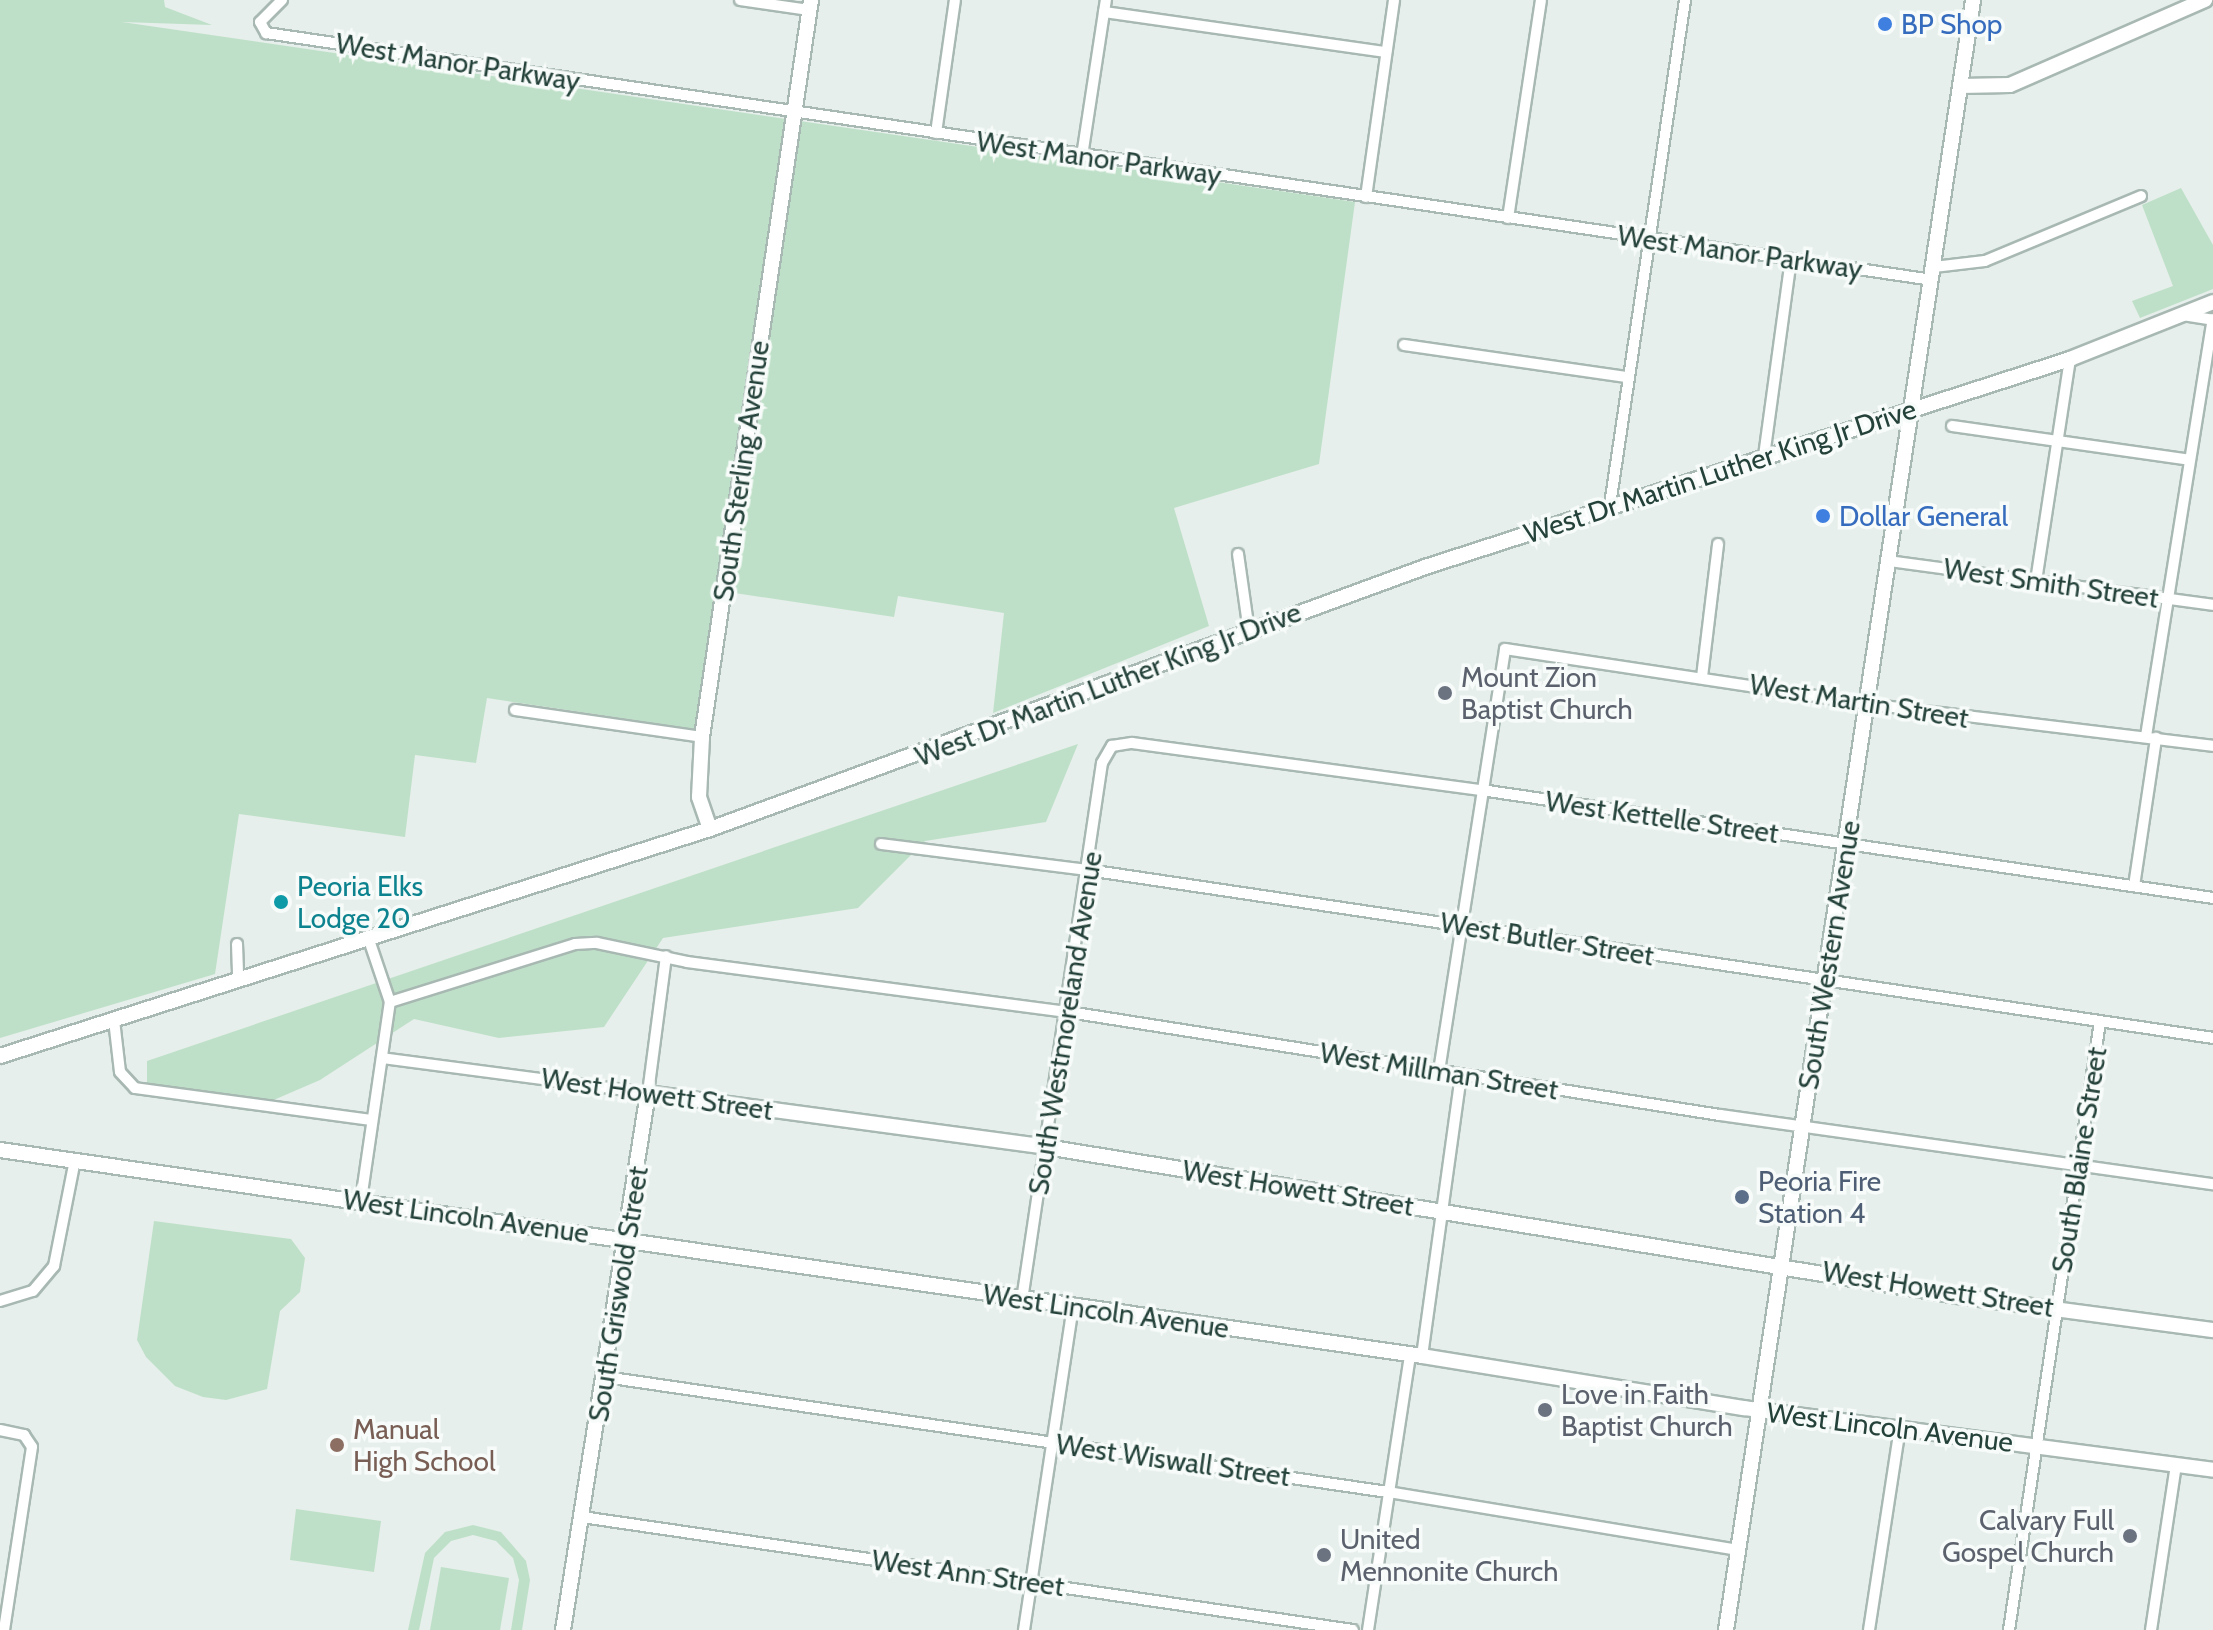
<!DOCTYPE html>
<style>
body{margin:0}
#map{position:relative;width:2213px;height:1630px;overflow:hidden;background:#e6efeb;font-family:Cabin,sans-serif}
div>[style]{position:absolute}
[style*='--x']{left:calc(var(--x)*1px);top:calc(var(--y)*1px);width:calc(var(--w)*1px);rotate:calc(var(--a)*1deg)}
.green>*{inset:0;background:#bfe0c8}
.roads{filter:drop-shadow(2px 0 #a8b8b2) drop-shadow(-2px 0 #a8b8b2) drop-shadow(0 2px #a8b8b2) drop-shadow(0 -2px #a8b8b2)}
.street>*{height:10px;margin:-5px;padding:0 5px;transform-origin:5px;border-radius:5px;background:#fff}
.secondary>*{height:14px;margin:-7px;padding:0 7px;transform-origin:7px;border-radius:7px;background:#fff}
.dots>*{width:22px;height:22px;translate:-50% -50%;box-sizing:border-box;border:4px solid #f7fbf9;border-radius:50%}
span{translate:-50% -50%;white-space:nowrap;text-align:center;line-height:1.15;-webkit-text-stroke:7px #f7fbf9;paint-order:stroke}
.shop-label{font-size:28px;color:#366cbe}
.left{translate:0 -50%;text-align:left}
.street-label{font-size:28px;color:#24423a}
.worship-label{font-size:28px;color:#5b616d}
.right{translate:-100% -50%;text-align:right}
.culture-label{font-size:28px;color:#0d838f}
.service-label{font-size:28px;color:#4e5e75}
.education-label{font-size:28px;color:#785e54}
</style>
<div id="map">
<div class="green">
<div style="clip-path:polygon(0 0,164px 0,165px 7px,212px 25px,122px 22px,1355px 202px,1319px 464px,1174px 508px,1209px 626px,993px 713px,1004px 613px,898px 596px,894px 617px,715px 590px,695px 729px,487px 698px,476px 763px,415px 755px,405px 837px,239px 814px,215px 974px,0 1038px)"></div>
<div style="clip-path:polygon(2181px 188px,2213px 245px,2213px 289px,2140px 318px,2132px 301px,2173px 286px,2142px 205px)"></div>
<div style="clip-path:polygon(1078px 744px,1046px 822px,925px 841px,858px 908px,663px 938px,604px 1027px,499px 1038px,414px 1019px,320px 1080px,248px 1111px,147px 1094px,147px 1061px)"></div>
<div style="clip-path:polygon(154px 1221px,291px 1239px,305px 1258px,300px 1292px,280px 1311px,267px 1389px,226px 1400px,203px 1397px,175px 1386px,146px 1357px,137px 1340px)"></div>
<div style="clip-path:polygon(296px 1509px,381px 1521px,374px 1572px,290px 1560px)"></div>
<div style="clip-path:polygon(473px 1525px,501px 1532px,526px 1561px,530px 1580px,522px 1630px,511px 1630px,519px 1580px,513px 1558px,496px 1541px,473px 1535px,451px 1541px,434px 1558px,419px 1630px,408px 1630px,425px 1553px,445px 1532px)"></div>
<div style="clip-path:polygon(441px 1567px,509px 1578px,500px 1630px,430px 1630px)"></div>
</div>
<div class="roads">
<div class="street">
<div style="--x:282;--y:0;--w:31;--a:135"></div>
<div style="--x:260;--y:22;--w:13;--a:61"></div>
<div style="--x:266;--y:33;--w:1684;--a:8.43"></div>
<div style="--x:740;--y:0;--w:70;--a:8.2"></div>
<div style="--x:1104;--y:12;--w:285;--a:8.1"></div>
<div style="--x:936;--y:133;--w:134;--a:-81.9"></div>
<div style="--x:1082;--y:156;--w:158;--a:-81.3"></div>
<div style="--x:1366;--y:197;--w:199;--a:-81.9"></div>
<div style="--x:1508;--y:218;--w:220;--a:-81.4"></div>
<div style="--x:1934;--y:267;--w:51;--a:-6.7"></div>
<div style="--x:1985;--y:261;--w:169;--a:-22.6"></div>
<div style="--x:2183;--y:315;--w:30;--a:9"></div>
<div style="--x:1404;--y:345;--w:223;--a:8.2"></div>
<div style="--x:1952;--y:426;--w:240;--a:8.1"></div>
<div style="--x:1764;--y:456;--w:199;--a:-82.2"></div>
<div style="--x:1610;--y:505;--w:511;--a:-81.55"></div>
<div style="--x:1238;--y:554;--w:78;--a:81.9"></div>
<div style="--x:1889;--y:561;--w:327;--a:7.7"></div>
<div style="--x:2036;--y:581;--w:225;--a:-81.3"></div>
<div style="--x:1702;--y:677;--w:134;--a:-83.1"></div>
<div style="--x:515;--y:710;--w:189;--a:8.2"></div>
<div style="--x:2146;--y:736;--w:422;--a:-80.9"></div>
<div style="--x:881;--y:844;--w:209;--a:7.2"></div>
<div style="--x:1088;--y:870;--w:1137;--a:8.49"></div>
<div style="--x:2134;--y:886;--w:150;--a:-81.5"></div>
<div style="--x:237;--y:944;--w:36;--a:88"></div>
<div style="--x:390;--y:1002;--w:194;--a:-17.4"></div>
<div style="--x:575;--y:944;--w:22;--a:-3"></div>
<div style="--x:597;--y:943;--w:92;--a:11.9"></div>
<div style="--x:687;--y:962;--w:391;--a:7.5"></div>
<div style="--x:1075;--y:1013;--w:653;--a:8.99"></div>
<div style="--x:1720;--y:1115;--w:498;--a:8"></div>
<div style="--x:114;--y:1020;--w:52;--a:83.4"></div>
<div style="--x:120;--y:1072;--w:22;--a:47"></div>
<div style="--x:135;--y:1088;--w:239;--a:7.7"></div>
<div style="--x:382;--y:1058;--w:268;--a:7.5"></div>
<div style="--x:648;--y:1093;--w:138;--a:-82.5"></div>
<div style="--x:1439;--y:1071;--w:427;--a:-81.1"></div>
<div style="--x:1505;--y:649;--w:366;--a:8.6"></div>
<div style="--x:1867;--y:704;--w:349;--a:6.9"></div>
<div style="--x:361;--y:1200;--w:200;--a:-81.7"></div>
<div style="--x:390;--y:1002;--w:65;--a:-108.7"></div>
<div style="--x:1022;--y:1300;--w:543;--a:-81.53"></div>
<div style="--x:1102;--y:763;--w:20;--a:-60"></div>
<div style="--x:1112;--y:746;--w:20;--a:-9"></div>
<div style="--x:1132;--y:743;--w:352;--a:7.7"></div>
<div style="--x:1481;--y:790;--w:740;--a:8.39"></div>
<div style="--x:0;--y:1301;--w:34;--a:-17"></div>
<div style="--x:33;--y:1291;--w:33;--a:-50"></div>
<div style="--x:54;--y:1266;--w:108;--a:-78.8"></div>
<div style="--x:1422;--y:1356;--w:284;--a:-82.1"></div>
<div style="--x:605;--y:1377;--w:791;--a:8.36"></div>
<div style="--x:1388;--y:1492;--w:356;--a:9.4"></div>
<div style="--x:0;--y:1430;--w:25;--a:12"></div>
<div style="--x:24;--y:1435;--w:14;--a:56"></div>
<div style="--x:32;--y:1447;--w:185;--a:98.7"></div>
<div style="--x:582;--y:1517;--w:779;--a:8.34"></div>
<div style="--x:1024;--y:1630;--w:327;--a:-81.4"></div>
<div style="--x:1368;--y:1630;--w:279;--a:-81.3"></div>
<div style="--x:1869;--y:1630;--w:204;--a:-81.3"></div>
<div style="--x:2009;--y:1630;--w:615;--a:-81.49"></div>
<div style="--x:2151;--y:1630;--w:167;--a:-81.4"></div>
</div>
<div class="secondary">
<div style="--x:1961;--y:86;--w:49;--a:-1.2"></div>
<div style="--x:2010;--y:85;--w:213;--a:-23.6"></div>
<div style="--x:710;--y:829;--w:34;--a:-109"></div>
<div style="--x:699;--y:797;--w:60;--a:-87.1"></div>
<div style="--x:702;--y:737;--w:745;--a:-81.59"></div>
<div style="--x:0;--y:1056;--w:745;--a:-17.73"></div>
<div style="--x:710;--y:829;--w:761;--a:-20.12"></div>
<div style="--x:1425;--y:567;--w:678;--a:-17.87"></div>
<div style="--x:2070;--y:359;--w:154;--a:-21.7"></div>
<div style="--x:0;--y:1150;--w:1437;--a:8.24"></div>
<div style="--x:1422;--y:1356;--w:326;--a:9.2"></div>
<div style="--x:1744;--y:1408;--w:473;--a:7.5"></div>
<div style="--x:563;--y:1630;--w:544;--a:-81.01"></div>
<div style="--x:648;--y:1093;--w:402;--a:7.7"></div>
<div style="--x:1046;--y:1147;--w:923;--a:9.29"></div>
<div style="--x:1957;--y:1296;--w:258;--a:7.6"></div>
<div style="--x:1726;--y:1630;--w:1649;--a:-81.38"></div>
</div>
</div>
<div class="dots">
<div style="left:1885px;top:24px;background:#3f7fe0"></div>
<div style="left:1823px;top:516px;background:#3f7fe0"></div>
<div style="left:1445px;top:693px;background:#6b7280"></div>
<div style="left:281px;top:902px;background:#0f9aa8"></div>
<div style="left:1742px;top:1197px;background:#5c6f8a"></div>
<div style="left:1545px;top:1410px;background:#6b7280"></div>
<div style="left:337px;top:1445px;background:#8d6e63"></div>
<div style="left:2130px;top:1536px;background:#6b7280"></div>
<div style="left:1324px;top:1555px;background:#6b7280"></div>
</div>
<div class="shop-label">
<span class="left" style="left:1901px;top:24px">BP Shop</span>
<span class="left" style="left:1839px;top:516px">Dollar General</span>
</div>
<div class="street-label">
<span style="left:458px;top:62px;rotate:9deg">West Manor Parkway</span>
<span style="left:1099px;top:158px;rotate:8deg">West Manor Parkway</span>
<span style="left:1740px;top:252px;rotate:8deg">West Manor Parkway</span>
<span style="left:741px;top:471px;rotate:-82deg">South Sterling Avenue</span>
<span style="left:1720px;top:471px;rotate:-18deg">West Dr Martin Luther King Jr Drive</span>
<span style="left:2051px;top:583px;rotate:8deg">West Smith Street</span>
<span style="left:1108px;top:684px;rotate:-21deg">West Dr Martin Luther King Jr Drive</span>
<span style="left:1859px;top:701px;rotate:9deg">West Martin Street</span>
<span style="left:1662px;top:817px;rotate:8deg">West Kettelle Street</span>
<span style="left:1547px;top:939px;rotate:9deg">West Butler Street</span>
<span style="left:1829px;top:955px;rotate:-81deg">South Western Avenue</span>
<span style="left:1065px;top:1023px;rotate:-81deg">South Westmoreland Avenue</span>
<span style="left:1439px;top:1071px;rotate:9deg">West Millman Street</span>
<span style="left:657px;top:1094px;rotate:8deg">West Howett Street</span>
<span style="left:2079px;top:1160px;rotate:-81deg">South Blaine Street</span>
<span style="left:1298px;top:1188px;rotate:9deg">West Howett Street</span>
<span style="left:466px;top:1216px;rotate:8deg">West Lincoln Avenue</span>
<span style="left:1938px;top:1289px;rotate:9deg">West Howett Street</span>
<span style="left:618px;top:1294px;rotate:-81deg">South Griswold Street</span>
<span style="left:1106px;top:1311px;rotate:8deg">West Lincoln Avenue</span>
<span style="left:1890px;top:1427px;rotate:7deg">West Lincoln Avenue</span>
<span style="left:1173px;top:1460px;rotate:8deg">West Wiswall Street</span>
<span style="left:968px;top:1573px;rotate:8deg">West Ann Street</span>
</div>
<div class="worship-label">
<span class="left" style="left:1461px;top:693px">Mount Zion<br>Baptist Church</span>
<span class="left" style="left:1561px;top:1410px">Love in Faith<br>Baptist Church</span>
<span class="right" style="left:2114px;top:1536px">Calvary Full<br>Gospel Church</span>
<span class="left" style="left:1340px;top:1555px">United<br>Mennonite Church</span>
</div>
<div class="culture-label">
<span class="left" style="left:297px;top:902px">Peoria Elks<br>Lodge 20</span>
</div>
<div class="service-label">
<span class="left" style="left:1758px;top:1197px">Peoria Fire<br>Station 4</span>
</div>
<div class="education-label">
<span class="left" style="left:353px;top:1445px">Manual<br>High School</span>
</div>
</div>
